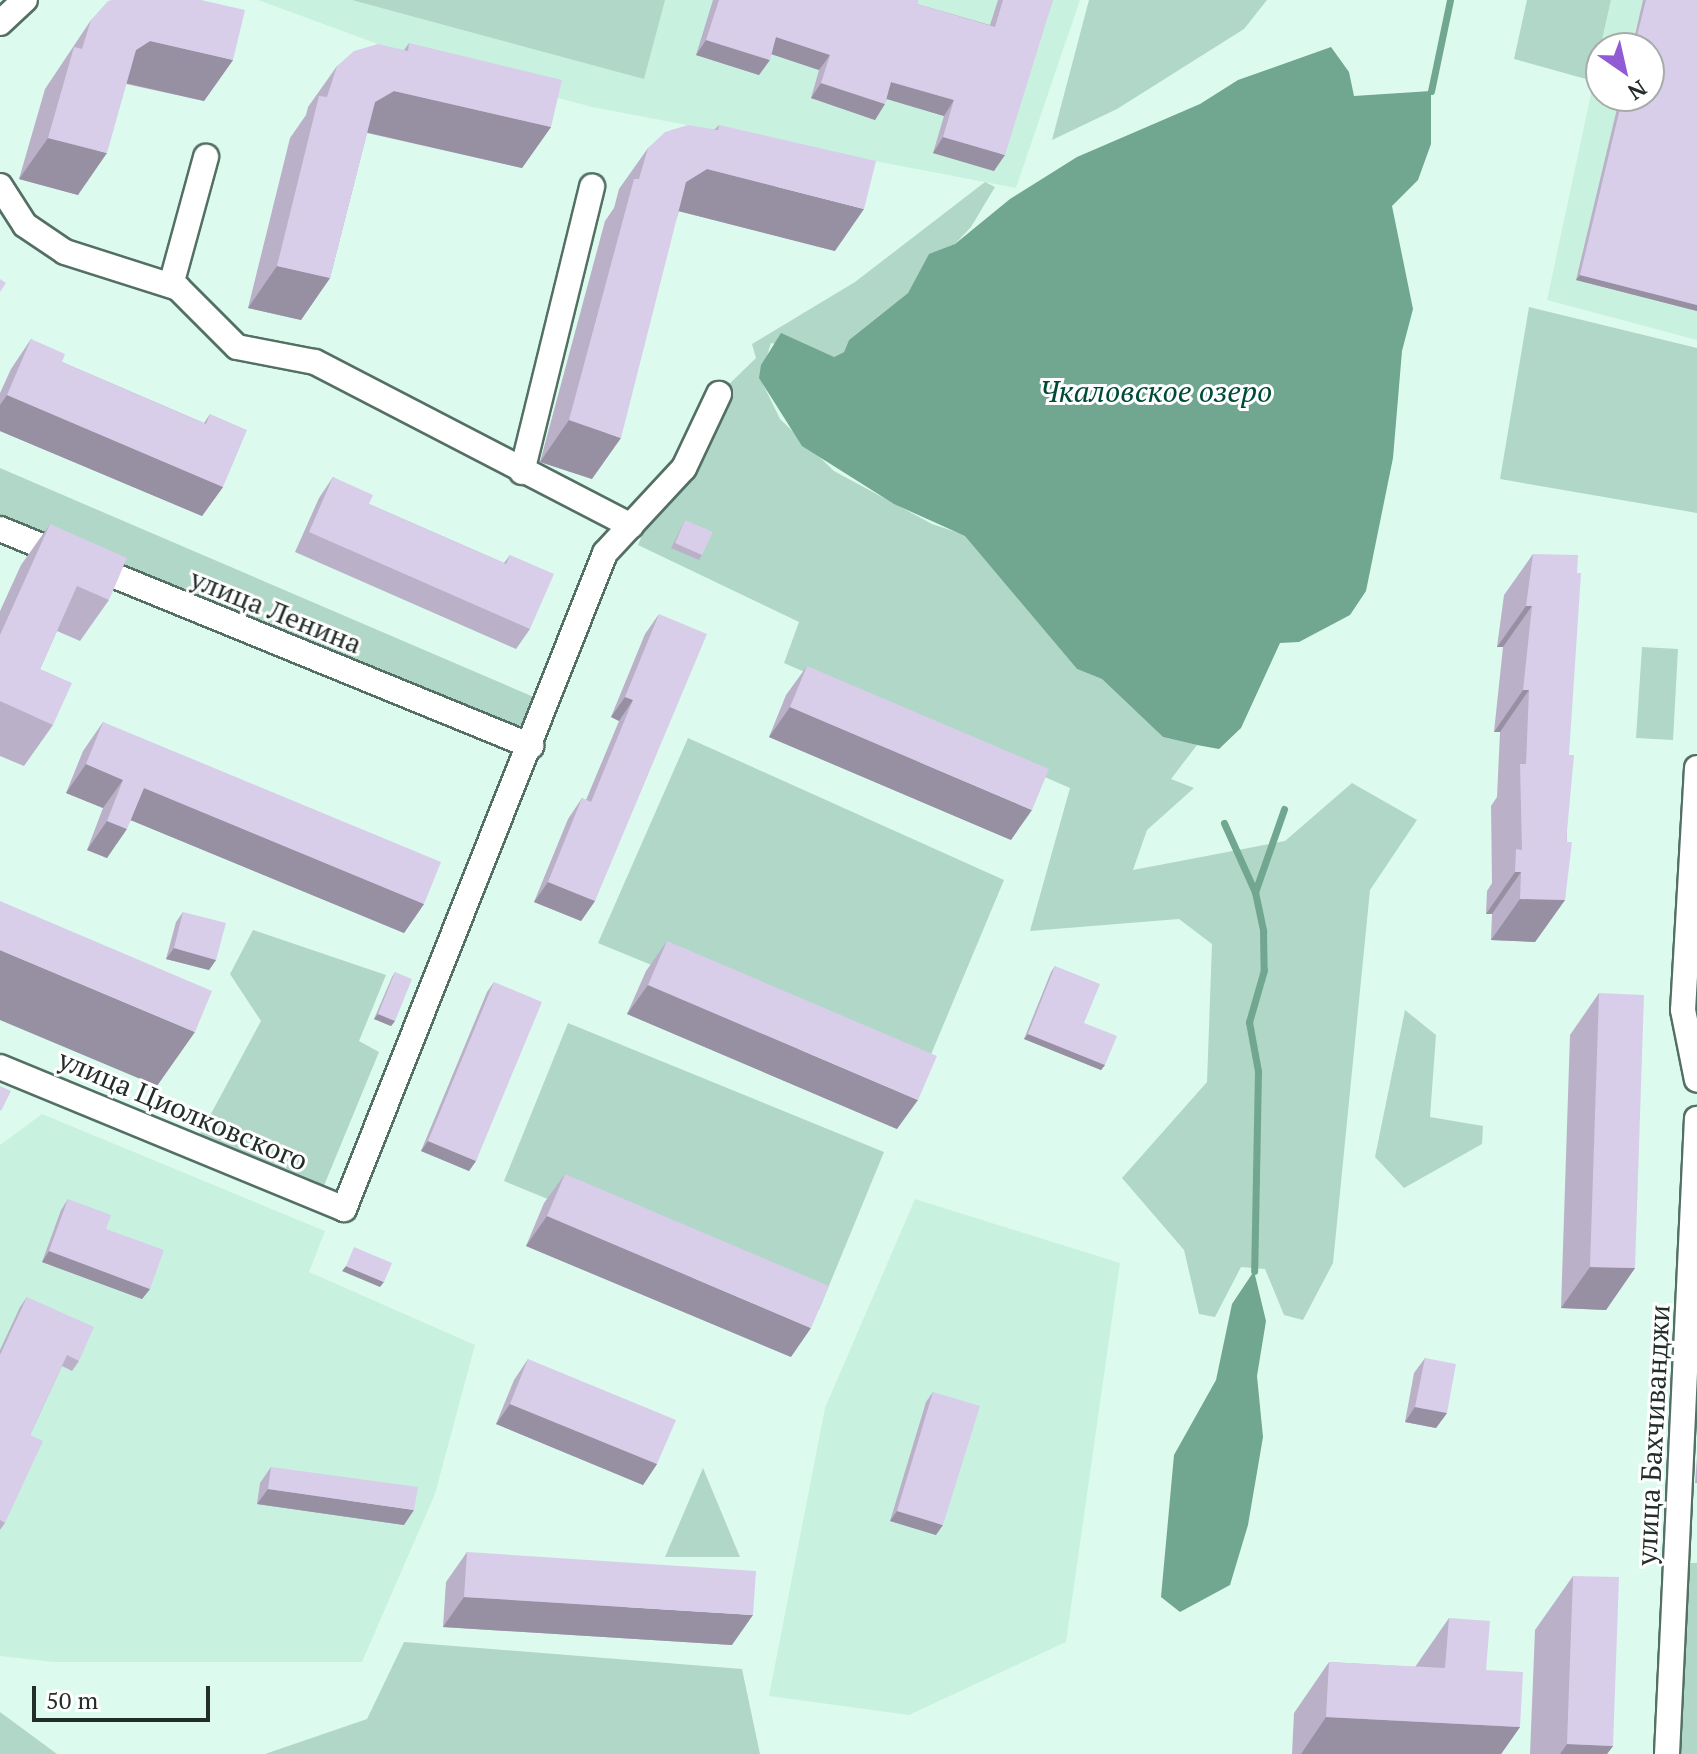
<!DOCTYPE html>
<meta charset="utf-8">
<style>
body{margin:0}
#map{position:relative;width:1697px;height:1754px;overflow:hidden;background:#dcfbee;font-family:"PT Serif",serif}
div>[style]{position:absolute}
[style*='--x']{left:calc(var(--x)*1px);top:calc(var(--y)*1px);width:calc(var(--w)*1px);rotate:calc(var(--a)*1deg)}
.built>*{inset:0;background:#c9f1e0}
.green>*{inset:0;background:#b0d7c7}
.water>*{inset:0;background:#71a691}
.stream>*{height:7px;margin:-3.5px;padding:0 3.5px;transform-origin:3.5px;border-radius:3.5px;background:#71a691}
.roads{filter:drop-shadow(2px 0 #546f64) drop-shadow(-2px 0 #546f64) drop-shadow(0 2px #546f64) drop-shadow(0 -2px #546f64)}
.minor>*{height:24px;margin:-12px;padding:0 12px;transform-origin:12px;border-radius:12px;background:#fff}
.wall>*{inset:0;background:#bab1c8}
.shaded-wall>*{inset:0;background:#9790a3}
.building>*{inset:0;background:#d8cee9}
span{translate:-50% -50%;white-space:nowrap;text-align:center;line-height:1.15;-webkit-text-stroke:6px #fff;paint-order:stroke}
.street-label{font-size:28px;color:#222e29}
.water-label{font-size:30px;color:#004b37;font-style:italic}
.north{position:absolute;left:1585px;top:32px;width:80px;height:80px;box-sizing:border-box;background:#fff;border:2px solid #a7aba9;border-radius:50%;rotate:146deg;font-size:22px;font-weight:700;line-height:32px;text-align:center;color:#222e29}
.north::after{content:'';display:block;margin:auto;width:28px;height:36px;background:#915bd3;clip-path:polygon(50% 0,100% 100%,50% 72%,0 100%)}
.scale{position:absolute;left:32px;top:1686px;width:178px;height:36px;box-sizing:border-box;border:4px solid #222e29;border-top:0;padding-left:10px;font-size:24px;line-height:28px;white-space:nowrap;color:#222e29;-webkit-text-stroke:6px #fff;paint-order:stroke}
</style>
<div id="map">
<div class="built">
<div style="clip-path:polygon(258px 0,1080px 0,1016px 188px,592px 107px,435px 65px)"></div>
<div style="clip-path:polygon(evenodd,1611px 0,1697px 0,1697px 340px,1547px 300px,1611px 0,1601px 48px,1649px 48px,1649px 96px,1601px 96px,1601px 48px)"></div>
<div style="clip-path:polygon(42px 1114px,325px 1231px,309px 1272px,475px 1345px,435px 1494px,362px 1662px,53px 1662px,0 1656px,0 1145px)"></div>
<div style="clip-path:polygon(915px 1199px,1120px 1263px,1066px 1642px,909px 1715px,769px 1696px,825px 1408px)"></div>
</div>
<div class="green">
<div style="clip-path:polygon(352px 0,665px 0,644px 79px)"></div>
<div style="clip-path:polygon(1089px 0,1267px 0,1244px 29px,1117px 109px,1052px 140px)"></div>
<div style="clip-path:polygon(1527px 0,1611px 0,1593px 81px,1514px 59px)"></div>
<div style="clip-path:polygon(985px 182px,995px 187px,971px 227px,955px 244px,929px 255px,908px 293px,849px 340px,844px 352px,834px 357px,771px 343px,760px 378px,780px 419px,834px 471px,932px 524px,965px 535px,1077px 669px,1102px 679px,1163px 737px,1197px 745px,1171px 779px,1194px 788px,1147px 830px,1133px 870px,1285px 841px,1352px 783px,1417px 820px,1370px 890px,1333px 1263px,1303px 1320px,1284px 1315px,1265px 1269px,1241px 1267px,1215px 1317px,1199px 1314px,1184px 1250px,1122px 1178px,1207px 1082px,1212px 944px,1179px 919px,1030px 931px,1070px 788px,784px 663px,799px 622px,638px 545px,661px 491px,719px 394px,756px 358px,752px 344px,855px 282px)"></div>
<div style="clip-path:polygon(1529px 307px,1697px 348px,1697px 513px,1500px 479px)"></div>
<div style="clip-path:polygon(0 468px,536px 698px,523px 730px,0 516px)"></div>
<div style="clip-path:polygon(1642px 647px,1678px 649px,1673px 740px,1636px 738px)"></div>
<div style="clip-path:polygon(688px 738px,1004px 880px,922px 1076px,598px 943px)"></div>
<div style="clip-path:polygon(253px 930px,386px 975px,359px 1041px,379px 1052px,323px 1188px,199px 1136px,261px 1021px,230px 974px)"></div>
<div style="clip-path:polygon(1405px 1010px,1436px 1035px,1430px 1117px,1483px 1126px,1482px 1144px,1404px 1188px,1375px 1157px)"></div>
<div style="clip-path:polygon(568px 1023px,884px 1152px,819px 1310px,504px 1181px)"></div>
<div style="clip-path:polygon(703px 1468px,740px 1557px,665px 1557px)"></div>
<div style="clip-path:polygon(1690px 1563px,1697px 1563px,1697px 1754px,1674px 1754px,1681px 1574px)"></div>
<div style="clip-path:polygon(404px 1642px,742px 1669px,760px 1754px,265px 1754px,367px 1719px)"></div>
<div style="clip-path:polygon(0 1712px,57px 1754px,0 1754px)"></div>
</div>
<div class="water">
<div style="clip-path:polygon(1331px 47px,1349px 72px,1354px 96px,1431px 91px,1431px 144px,1418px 180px,1392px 206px,1413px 309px,1402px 351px,1393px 458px,1366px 591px,1350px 615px,1299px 642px,1280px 643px,1241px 728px,1219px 749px,1197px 745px,1163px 737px,1102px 679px,1077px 669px,965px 536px,894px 504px,802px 446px,759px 378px,761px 365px,781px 333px,834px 357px,844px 352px,849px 340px,908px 293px,929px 254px,955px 244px,1010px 199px,1077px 157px,1200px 104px,1238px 80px)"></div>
<div style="clip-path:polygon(1254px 1271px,1266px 1321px,1257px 1376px,1263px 1437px,1248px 1525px,1230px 1585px,1180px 1612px,1161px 1597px,1174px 1455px,1216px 1380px,1232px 1304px)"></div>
</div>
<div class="stream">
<div style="--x:1431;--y:91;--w:93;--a:-78.2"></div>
<div style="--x:1224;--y:823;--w:76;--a:65.8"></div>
<div style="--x:1255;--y:892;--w:40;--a:78"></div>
<div style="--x:1263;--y:931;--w:39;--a:89"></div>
<div style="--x:1264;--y:970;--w:54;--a:106.1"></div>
<div style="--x:1249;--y:1022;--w:50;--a:79.6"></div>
<div style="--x:1258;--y:1071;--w:200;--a:91.1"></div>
<div style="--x:1255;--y:892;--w:88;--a:-70.7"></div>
</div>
<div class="roads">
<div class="minor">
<div style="--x:0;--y:23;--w:34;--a:-43"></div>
<div style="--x:0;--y:186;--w:46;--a:57.3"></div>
<div style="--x:25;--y:225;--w:48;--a:34"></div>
<div style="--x:65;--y:252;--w:119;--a:17.7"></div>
<div style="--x:178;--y:288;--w:83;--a:45"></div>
<div style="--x:237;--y:347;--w:79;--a:10.9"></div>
<div style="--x:315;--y:362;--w:356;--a:27.4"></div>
<div style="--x:171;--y:285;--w:133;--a:-74.7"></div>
<div style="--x:522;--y:472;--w:294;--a:-76.2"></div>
<div style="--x:0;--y:529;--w:574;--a:22.23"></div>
<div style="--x:1697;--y:768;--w:242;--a:93.3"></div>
<div style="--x:1683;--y:1010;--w:71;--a:78.7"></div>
<div style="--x:0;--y:1067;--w:372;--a:22.4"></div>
<div style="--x:344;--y:1209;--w:706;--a:-68.3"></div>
<div style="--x:605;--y:553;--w:116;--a:-47.1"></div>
<div style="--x:684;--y:468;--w:82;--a:-64.7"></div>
<div style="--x:1667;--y:1754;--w:636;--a:-87.3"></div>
</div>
</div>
<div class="wall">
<div style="clip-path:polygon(713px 0,918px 0,917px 4px,990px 25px,998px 0,1053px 0,994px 171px,933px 153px,944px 116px,887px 99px,875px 120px,811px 98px,819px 70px,771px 54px,759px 75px,696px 55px)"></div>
<div style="clip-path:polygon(1643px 0,1697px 0,1697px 311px,1576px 280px,1620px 96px,1649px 96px,1649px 48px,1632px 48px)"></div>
<div style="clip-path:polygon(91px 20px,233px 60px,204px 101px,126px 84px,78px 195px,19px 179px,45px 89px)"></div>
<div style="clip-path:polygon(409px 43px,551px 127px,522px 168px,367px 133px,330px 278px,301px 320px,248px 308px,290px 138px,306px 115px,308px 107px,337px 66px,404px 50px)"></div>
<div style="clip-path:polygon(719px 125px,835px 251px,679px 211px,592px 479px,540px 462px,605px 221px,614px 208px,619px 189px,648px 148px,715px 129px)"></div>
<div style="clip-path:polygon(31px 339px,62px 362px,204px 423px,210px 414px,223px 487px,202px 516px,0 431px,0 393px,11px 369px)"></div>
<div style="clip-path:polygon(333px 477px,369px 504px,504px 563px,510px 555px,530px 629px,516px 649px,295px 552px,319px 498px)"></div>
<div style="clip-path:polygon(685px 520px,702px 555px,699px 560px,671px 548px)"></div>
<div style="clip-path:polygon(50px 524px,109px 600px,80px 641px,57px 631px,40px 669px,53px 725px,24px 766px,0 756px,0 611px,21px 565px)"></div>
<div style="clip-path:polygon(1533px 554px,1569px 755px,1565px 900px,1535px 942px,1491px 940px,1492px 914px,1486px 914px,1487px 891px,1492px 883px,1491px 806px,1497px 797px,1500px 732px,1494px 732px,1503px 647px,1497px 647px,1504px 595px)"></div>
<div style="clip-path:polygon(659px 614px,595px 901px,581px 921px,534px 902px,568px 819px,582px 798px,586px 800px,619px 721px,611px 717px,645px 634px)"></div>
<div style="clip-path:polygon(807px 666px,1011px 840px,769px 737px,786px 695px)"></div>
<div style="clip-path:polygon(103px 722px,424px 904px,404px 933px,131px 820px,107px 858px,87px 850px,103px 808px,66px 793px,83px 751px)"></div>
<div style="clip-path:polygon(183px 912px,216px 960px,209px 970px,166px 959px,176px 922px)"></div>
<div style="clip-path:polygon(667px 941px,897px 1129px,627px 1014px,646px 971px)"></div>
<div style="clip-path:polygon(1055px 966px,1105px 1065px,1101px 1070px,1024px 1039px,1051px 972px)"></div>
<div style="clip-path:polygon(395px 972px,395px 1021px,391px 1026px,374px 1019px,392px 977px)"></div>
<div style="clip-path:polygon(494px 982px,476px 1161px,469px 1171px,421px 1151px,487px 992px)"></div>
<div style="clip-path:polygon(1599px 993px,1635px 1268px,1606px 1310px,1561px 1308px,1570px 1035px)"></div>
<div style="clip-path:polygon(565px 1174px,791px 1357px,526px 1246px,544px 1203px)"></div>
<div style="clip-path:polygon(68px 1199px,106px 1229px,150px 1289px,142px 1299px,42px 1262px,61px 1210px)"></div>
<div style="clip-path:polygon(27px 1297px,79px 1361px,72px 1371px,62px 1366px,30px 1435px,5px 1523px,0 1530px,0 1350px,20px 1307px)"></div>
<div style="clip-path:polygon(1425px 1358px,1447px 1413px,1436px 1428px,1405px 1422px,1414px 1373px)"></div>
<div style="clip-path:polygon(528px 1359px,657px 1464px,643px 1485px,496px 1424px,514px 1380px)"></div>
<div style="clip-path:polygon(933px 1392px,936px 1535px,890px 1521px,926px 1402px)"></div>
<div style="clip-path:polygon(1697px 1457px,1697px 1483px,1695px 1483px)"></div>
<div style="clip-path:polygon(271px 1467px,404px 1525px,257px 1504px,260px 1483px)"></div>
<div style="clip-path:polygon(467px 1552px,732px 1645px,443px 1627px,446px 1582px)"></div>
<div style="clip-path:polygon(1573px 1576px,1613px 1746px,1607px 1754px,1530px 1754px,1535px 1630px)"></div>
<div style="clip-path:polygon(1449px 1618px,1486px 1670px,1520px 1727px,1501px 1754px,1292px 1754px,1294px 1713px,1329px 1662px,1415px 1667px)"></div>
</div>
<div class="shaded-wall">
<div style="clip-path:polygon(776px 37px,830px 55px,819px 70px,765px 52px)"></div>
<div style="clip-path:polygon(706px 40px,770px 60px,759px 75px,696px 55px)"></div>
<div style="clip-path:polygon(150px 41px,233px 60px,204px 101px,121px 82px,136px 50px)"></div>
<div style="clip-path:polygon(891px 82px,954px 100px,944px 116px,880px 97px)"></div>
<div style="clip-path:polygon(821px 83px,885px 104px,875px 120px,811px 98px)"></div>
<div style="clip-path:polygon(394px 91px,551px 127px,522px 168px,365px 132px,375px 102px)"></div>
<div style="clip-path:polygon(943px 137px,1005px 155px,994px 171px,933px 153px)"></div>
<div style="clip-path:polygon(48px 138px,107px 153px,78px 195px,19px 179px)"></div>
<div style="clip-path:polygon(707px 169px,864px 209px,835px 251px,678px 211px,686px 182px)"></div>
<div style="clip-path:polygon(277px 266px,330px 278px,301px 320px,248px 308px)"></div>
<div style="clip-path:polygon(1580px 275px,1697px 305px,1697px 311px,1576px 280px)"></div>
<div style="clip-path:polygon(7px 395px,223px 487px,202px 516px,0 431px,0 405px)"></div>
<div style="clip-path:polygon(569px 420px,621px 438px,592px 479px,540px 462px)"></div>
<div style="clip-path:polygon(1526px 606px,1532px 606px,1503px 647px,1497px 647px)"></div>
<div style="clip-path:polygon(1523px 690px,1529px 690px,1500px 732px,1494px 732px)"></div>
<div style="clip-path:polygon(625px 697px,633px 700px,619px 721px,611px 717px)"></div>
<div style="clip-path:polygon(790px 707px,1032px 810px,1011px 840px,769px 737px)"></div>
<div style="clip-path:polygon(86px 764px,123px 780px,103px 808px,66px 793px)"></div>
<div style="clip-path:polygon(144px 788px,424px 904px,404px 933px,123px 817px)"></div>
<div style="clip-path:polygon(107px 821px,127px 829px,107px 858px,87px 850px)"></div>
<div style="clip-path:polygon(1515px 872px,1521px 872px,1492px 914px,1486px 914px)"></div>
<div style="clip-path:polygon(548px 882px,595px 901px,581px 921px,534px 902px)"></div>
<div style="clip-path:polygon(1520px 899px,1565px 900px,1535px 942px,1491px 940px)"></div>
<div style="clip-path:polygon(174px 948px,216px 960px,209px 970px,166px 959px)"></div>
<div style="clip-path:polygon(0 950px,195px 1032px,157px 1086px,0 1020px)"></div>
<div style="clip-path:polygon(648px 985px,918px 1100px,897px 1129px,627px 1014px)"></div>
<div style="clip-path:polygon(378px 1014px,395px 1021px,391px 1026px,374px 1019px)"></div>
<div style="clip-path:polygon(1028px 1034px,1105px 1065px,1101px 1070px,1024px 1039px)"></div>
<div style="clip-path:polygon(428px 1141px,476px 1161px,469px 1171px,421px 1151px)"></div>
<div style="clip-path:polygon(547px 1216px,811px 1328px,791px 1357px,526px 1246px)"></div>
<div style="clip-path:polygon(49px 1251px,150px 1289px,142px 1299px,42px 1262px)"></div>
<div style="clip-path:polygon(346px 1266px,384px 1282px,380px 1287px,342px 1271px)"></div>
<div style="clip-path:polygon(1590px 1267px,1635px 1268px,1606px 1310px,1561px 1308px)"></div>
<div style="clip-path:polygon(510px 1404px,657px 1464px,643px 1485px,496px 1424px)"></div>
<div style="clip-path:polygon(1415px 1407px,1447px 1413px,1436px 1428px,1405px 1422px)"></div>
<div style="clip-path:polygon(268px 1489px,414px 1510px,404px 1525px,257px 1504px)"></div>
<div style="clip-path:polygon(897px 1511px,943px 1525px,936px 1535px,890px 1521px)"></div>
<div style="clip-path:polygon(464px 1597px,753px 1615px,732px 1645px,443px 1627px)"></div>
<div style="clip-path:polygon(1326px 1717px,1520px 1727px,1501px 1754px,1301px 1754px)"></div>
<div style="clip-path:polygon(1567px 1744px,1613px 1746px,1607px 1754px,1560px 1754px)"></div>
</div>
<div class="building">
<div style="clip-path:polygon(112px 0,201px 0,245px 10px,233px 60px,150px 41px,136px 50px,107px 153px,48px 138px,74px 47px,82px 49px,91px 20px,108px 1px)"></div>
<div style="clip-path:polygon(719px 0,918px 0,917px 4px,995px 27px,1003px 0,1053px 0,1005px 155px,943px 137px,954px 100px,891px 82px,885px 104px,821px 83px,830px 55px,776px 37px,770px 60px,706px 40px)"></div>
<div style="clip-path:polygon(1646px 0,1697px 0,1697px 305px,1580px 275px,1623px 96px,1649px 96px,1649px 48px,1634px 48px)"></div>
<div style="clip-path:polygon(409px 43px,562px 80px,551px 127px,394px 91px,375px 102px,330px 278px,277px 266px,319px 96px,327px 97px,337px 66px,354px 51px,378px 44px,408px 51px)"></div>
<div style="clip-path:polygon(688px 125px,718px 130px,719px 125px,876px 161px,864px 209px,707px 169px,686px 182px,621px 438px,569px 420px,634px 179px,639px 179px,648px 148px,665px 132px)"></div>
<div style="clip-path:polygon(0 279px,6px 283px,0 292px)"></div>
<div style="clip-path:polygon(31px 339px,65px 354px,62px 362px,206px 424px,210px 414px,247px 430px,223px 487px,7px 395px)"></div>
<div style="clip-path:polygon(333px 477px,373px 495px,369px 504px,506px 564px,510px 555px,554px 574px,530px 629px,309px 532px)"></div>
<div style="clip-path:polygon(685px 520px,713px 532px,702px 555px,675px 543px)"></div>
<div style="clip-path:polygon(50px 524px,127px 558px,109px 600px,77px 586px,40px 669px,72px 683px,53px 725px,0 701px,0 635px)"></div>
<div style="clip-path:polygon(1533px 554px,1578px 555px,1577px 573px,1581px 573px,1569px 755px,1574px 755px,1566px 842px,1572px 842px,1565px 900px,1520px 899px,1521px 872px,1515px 872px,1516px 849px,1522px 850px,1520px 764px,1526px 764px,1529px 690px,1523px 690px,1532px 606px,1526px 606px)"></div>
<div style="clip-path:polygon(659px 614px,707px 634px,595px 901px,548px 882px,582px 798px,591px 802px,633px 700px,625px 697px)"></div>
<div style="clip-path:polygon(807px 666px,1049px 769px,1032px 810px,790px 707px)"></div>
<div style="clip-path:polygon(103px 722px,441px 862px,424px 904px,144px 788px,127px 829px,107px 821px,123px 780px,86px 764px)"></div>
<div style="clip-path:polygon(0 901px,212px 991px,195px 1032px,0 950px)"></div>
<div style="clip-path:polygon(183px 912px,226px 923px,216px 960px,174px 948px)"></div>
<div style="clip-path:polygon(667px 941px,937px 1056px,918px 1100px,648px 985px)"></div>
<div style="clip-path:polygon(1055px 966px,1100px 984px,1084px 1023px,1117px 1036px,1105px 1065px,1028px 1034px)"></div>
<div style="clip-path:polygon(395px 972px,412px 979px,395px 1021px,378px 1014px)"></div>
<div style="clip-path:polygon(494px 982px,542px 1002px,476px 1161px,428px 1141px)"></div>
<div style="clip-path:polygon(1599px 993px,1644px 995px,1635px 1268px,1590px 1267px)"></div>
<div style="clip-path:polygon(0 1086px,11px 1091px,1px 1111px,0 1110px)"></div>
<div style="clip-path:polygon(565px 1174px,829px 1286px,811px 1328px,547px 1216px)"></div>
<div style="clip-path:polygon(68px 1199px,111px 1215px,106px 1229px,164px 1250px,150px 1289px,49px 1251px)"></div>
<div style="clip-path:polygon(354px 1247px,392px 1263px,384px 1282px,346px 1266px)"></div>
<div style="clip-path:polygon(27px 1297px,94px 1327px,79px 1361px,67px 1355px,30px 1435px,43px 1441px,5px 1523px,0 1520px,0 1355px)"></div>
<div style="clip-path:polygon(1425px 1358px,1456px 1364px,1447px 1413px,1415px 1407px)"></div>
<div style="clip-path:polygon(528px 1359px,676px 1420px,657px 1464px,510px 1404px)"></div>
<div style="clip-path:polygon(933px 1392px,980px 1406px,943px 1525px,897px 1511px)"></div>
<div style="clip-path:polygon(271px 1467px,418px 1487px,414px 1510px,268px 1489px)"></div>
<div style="clip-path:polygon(467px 1552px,756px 1571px,753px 1615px,464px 1597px)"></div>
<div style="clip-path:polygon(1573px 1576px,1619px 1577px,1613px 1746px,1567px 1744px)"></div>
<div style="clip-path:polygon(1449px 1618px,1490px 1621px,1486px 1670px,1523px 1672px,1520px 1727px,1326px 1717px,1329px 1662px,1445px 1668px)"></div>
</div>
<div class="street-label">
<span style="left:276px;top:611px;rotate:22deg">улица Ленина</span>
<span style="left:183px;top:1110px;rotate:23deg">улица Циолковского</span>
<span style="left:1653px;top:1435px;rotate:-87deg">улица Бахчиванджи</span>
</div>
<div class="water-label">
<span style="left:1156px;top:391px">Чкаловское озеро</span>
</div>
<div class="north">N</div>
<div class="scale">50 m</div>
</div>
